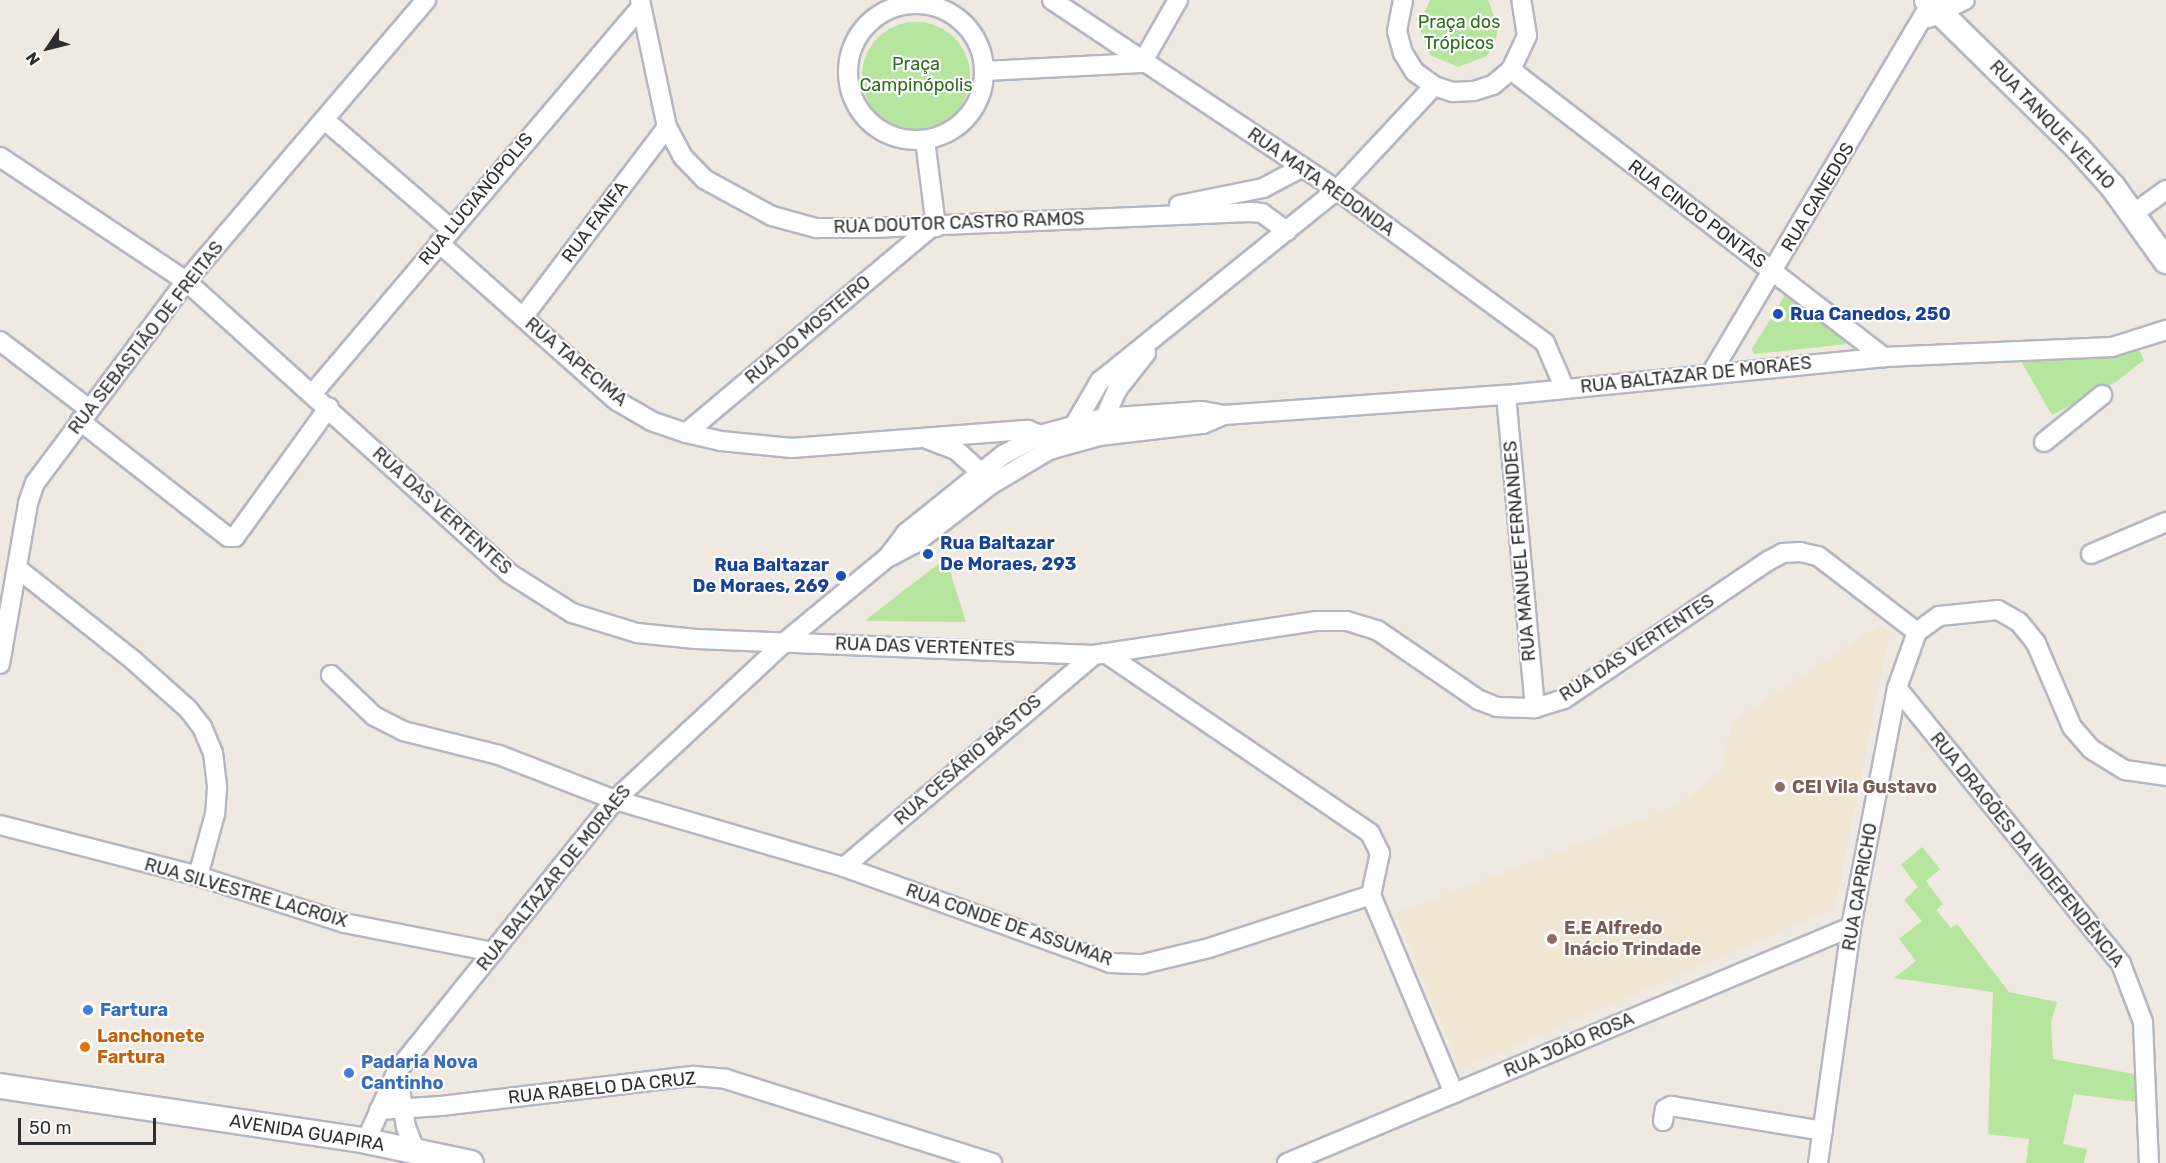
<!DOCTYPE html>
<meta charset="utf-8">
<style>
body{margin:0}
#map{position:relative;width:2166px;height:1163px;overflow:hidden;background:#efe9e1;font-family:Rubik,sans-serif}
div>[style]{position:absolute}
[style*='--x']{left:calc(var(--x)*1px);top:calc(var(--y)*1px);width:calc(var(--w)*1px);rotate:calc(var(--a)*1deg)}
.education>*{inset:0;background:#f0e6d1}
.green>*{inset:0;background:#b6e59e}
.round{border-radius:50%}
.roads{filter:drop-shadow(2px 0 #b4b7c1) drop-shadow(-2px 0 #b4b7c1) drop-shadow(0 2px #b4b7c1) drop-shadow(0 -2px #b4b7c1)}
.street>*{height:18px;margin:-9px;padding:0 9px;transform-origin:9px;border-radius:9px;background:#fff}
.street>.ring{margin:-9px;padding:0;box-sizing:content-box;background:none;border:18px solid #fff;border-radius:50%}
.secondary>*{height:24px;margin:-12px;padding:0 12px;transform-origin:12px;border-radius:12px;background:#fff}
.dots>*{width:16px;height:16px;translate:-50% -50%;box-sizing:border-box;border:3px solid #fff;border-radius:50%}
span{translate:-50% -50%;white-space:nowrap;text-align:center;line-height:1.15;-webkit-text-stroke:4.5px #fff;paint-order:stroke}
.park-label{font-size:18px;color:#2c6e1b}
.street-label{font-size:18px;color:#2e2e2e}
.transit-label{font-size:18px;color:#164399;font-weight:700}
.left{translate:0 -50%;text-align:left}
.right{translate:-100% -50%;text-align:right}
.education-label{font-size:18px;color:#785e54;font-weight:700}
.shop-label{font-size:18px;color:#366cbe;font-weight:700}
.food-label{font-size:18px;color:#c56008;font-weight:700}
.north{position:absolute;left:18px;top:18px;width:60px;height:60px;-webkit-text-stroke:4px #fff;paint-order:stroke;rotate:235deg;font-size:16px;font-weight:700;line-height:24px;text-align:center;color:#2e2e2e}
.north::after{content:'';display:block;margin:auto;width:21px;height:27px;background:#2e2e2e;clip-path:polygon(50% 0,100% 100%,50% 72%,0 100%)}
.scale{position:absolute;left:18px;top:1118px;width:138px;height:27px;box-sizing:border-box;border:3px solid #2e2e2e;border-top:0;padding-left:8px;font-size:18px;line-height:21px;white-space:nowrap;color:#2e2e2e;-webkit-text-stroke:4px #fff;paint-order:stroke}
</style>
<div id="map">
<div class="education">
<div style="clip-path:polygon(1880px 625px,1889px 633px,1835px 908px,1460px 1069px,1396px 914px,1676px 806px,1725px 768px,1723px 754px,1733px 721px)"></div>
</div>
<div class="green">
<div style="clip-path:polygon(1430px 0,1488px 0,1498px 27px,1495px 43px,1487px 56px,1458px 67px,1430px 55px,1419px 26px)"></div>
<div class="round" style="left:862px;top:22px;width:108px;height:108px"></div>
<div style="clip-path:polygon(1785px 295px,1843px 337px,1846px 344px,1754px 354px,1752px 349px)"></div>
<div style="clip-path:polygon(2137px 346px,2144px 360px,2116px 382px,2052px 415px,2021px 361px,2097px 357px)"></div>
<div style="clip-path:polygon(946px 558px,966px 622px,867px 621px,867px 619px)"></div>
<div style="clip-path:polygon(1922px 847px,1940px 869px,1926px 881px,1943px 904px,1936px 910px,1951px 928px,1957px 924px,2009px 992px,2057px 1002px,2051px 1023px,2053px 1059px,2134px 1074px,2136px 1102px,2074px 1094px,2063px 1144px,2087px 1149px,2084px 1163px,2026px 1163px,2029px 1139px,1988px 1134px,1993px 992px,1894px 978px,1916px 961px,1899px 939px,1922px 921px,1904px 900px,1918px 887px,1901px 865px)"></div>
</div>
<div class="roads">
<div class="street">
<div style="--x:640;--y:0;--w:130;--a:78"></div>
<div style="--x:667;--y:127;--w:34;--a:62"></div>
<div style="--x:683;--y:157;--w:30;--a:46"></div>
<div style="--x:704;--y:179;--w:77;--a:28.6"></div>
<div style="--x:772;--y:216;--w:46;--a:15.3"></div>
<div style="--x:816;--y:228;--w:55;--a:0"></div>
<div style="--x:871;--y:228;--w:379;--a:-2.4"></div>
<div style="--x:1250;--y:212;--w:12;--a:5"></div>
<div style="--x:1262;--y:213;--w:31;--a:36"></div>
<div style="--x:1052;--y:0;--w:343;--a:33.7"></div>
<div style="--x:1337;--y:190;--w:258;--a:36.3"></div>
<div style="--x:1545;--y:343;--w:50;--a:66.5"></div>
<div style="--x:1403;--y:0;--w:32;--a:101"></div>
<div style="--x:1397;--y:31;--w:23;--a:75"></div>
<div style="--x:1403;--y:53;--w:22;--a:58"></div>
<div style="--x:1415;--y:72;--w:24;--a:36"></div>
<div style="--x:1434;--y:86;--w:20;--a:18"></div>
<div style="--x:1453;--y:92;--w:21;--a:-3"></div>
<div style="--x:1474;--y:91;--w:20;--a:-18"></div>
<div style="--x:1493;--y:85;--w:23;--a:-40"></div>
<div style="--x:1511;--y:70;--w:38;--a:-65"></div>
<div style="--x:1527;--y:36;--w:36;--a:-99"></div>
<div class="ring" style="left:848px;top:4px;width:118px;height:118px"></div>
<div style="--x:1929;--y:18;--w:40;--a:-26.6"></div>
<div style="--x:1511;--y:70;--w:471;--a:37.6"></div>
<div style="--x:984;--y:71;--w:158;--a:-2.9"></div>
<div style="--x:1142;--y:63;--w:73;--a:-60.3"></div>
<div style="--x:326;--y:121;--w:165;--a:40.8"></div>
<div style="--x:925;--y:140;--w:88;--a:82.8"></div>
<div style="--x:0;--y:157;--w:224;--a:33.7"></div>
<div style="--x:186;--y:281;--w:435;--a:42.1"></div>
<div style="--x:509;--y:573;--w:75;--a:32.4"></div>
<div style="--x:572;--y:613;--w:68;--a:17.1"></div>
<div style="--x:637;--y:633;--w:59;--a:5.8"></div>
<div style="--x:696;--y:639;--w:398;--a:2.3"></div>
<div style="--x:1094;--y:655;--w:224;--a:-8.7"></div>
<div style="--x:1315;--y:621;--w:32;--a:0"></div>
<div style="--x:1347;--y:621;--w:31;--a:17"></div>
<div style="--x:1377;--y:630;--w:124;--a:34.5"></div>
<div style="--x:1479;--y:700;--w:19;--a:21"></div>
<div style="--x:1497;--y:707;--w:38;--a:2"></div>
<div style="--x:1535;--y:708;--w:30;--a:-17"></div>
<div style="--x:1564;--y:699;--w:246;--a:-34.1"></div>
<div style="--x:1768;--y:561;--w:17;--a:-28"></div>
<div style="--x:1783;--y:553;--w:17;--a:-3"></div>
<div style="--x:1800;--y:552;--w:18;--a:13"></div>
<div style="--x:1818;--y:556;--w:125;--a:37.5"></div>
<div style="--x:1179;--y:205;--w:86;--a:-11.4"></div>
<div style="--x:1263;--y:188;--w:45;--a:-27.7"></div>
<div style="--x:2133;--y:214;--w:41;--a:-36"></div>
<div style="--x:439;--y:243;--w:238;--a:41.6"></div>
<div style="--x:617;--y:401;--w:39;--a:30"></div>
<div style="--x:651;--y:421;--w:37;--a:19"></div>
<div style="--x:686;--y:433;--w:36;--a:13"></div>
<div style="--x:721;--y:441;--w:71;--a:5.6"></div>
<div style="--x:792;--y:448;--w:237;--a:-4.4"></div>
<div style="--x:1028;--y:430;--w:13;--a:23"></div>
<div style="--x:1040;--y:435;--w:17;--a:59"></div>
<div style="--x:523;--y:317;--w:238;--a:-52.8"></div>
<div style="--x:0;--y:341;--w:112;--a:37.4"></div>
<div style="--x:1712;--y:372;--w:433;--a:-59.3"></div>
<div style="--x:313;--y:393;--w:507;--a:-49.64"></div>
<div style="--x:1506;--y:395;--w:314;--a:84.7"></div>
<div style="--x:80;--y:421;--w:188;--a:38.1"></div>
<div style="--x:228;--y:537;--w:7;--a:0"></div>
<div style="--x:235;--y:537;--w:160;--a:-54.1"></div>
<div style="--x:1100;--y:428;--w:42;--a:-65.9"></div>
<div style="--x:1117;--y:390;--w:47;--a:-51.9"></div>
<div style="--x:686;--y:433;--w:319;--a:-40"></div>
<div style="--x:927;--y:439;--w:31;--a:21"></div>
<div style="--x:956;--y:450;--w:43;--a:42.2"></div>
<div style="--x:1077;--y:442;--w:20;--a:-93"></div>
<div style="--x:1076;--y:422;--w:48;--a:-59.7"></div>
<div style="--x:1100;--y:381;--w:304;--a:-38.9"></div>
<div style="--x:1337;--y:190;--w:142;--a:-47"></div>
<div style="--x:2044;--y:442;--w:75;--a:-39"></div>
<div style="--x:2091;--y:554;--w:82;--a:-23.1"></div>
<div style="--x:891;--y:556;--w:26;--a:-28"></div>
<div style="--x:914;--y:544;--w:98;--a:-37.6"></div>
<div style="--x:992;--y:484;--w:66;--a:-30.8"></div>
<div style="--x:1049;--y:450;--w:52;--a:-15.6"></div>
<div style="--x:1099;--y:436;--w:105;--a:-6.6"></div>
<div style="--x:1203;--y:424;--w:23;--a:-23"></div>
<div style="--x:17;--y:568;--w:148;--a:38.4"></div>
<div style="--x:133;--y:660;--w:74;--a:41.7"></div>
<div style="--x:188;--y:709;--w:23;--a:52"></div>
<div style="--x:202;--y:727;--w:28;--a:67"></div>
<div style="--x:213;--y:753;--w:35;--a:83"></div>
<div style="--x:217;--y:788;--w:26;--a:94"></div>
<div style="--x:215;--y:814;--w:64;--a:105.3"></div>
<div style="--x:0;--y:664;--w:163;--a:-80.1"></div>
<div style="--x:28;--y:503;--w:21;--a:-71"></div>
<div style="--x:35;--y:483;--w:252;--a:-53.2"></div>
<div style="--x:186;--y:281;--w:370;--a:-49.5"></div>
<div style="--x:331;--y:675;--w:59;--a:43.6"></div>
<div style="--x:374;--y:716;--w:33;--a:27"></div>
<div style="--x:403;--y:731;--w:99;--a:14"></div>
<div style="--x:499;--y:755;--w:124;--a:21.2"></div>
<div style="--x:615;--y:800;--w:239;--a:16.3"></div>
<div style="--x:844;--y:867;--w:283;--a:19.8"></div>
<div style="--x:1110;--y:963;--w:33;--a:2"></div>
<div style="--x:1143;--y:964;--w:68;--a:-13.6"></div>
<div style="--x:1209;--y:948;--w:170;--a:-18.1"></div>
<div style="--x:1371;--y:895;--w:43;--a:-77.9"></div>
<div style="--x:1380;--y:853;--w:22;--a:-117"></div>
<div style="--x:1370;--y:833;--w:320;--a:-145.8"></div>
<div style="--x:1897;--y:688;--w:355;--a:50.9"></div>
<div style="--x:2121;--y:964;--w:62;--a:69.2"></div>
<div style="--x:2143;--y:1022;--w:141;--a:87.6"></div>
<div style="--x:0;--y:825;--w:204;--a:14.4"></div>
<div style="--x:198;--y:876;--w:153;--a:17.8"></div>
<div style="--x:344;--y:923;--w:152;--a:11"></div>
<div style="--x:844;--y:867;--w:328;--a:-40.3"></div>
<div style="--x:1371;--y:895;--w:215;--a:67.3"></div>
<div style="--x:397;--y:1071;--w:57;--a:80.9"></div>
<div style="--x:406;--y:1127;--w:25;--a:69"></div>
<div style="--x:379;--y:1110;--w:62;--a:-3.7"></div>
<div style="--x:441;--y:1106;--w:255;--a:-6.8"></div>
<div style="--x:694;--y:1076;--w:32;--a:5"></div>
<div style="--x:726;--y:1079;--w:279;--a:17.5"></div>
<div style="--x:1663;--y:1121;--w:12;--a:-81"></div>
<div style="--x:1665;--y:1109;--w:7;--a:-27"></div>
<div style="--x:1671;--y:1106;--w:154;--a:9.3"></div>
<div style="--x:366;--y:1141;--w:77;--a:-66.1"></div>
<div style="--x:397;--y:1071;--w:348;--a:-51.2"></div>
<div style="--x:615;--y:800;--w:233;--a:-42.9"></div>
<div style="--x:786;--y:641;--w:132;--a:-39.5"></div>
<div style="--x:888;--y:557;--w:30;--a:-53"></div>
<div style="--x:906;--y:533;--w:124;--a:-38.8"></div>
<div style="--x:1003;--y:455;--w:42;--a:-28.4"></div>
<div style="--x:1040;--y:435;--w:64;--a:-15.3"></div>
<div style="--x:1102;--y:418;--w:100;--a:-4"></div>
<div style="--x:1202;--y:411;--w:22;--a:10"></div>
<div style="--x:1224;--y:415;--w:283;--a:-4.1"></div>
<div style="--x:1506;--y:395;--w:380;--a:-5.7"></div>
<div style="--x:1884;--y:357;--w:228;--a:-2.5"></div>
<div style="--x:2112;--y:347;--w:57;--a:-17.5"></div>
<div style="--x:1287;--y:1163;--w:611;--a:-22.71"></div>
<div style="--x:1818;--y:1163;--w:238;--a:-82"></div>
<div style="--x:1851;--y:927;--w:243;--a:-79.1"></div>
<div style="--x:1897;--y:688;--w:59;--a:-70.3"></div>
<div style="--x:1917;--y:632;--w:27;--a:-36"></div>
<div style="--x:1939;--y:616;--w:59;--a:-5.8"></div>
<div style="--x:1998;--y:610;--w:24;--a:30"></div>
<div style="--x:2019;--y:622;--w:27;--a:51"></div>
<div style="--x:2036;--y:643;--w:91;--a:66.8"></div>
<div style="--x:2072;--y:727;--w:29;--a:49"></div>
<div style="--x:2091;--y:749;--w:40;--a:32"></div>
<div style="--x:2125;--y:770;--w:41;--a:8.3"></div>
</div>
<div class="secondary">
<div style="--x:1927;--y:0;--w:211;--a:44.4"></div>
<div style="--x:2078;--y:148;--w:52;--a:48.1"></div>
<div style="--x:2113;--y:187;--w:91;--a:54.4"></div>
<div style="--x:0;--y:1086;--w:370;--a:8.5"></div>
<div style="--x:366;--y:1141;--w:107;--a:11.8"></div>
</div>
</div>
<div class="dots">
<div style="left:1778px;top:314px;background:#1a4fb4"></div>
<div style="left:928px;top:554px;background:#1a4fb4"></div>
<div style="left:841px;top:576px;background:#1a4fb4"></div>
<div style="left:1780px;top:787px;background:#8d6e63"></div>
<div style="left:1552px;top:939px;background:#8d6e63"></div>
<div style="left:88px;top:1010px;background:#3f7fe0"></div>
<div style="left:85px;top:1047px;background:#e8710a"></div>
<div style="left:349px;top:1073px;background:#3f7fe0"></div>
</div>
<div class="park-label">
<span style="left:1459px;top:33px">Praça dos<br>Trópicos</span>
<span style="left:916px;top:75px">Praça<br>Campinópolis</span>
</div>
<div class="street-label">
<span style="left:2052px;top:125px;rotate:46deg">RUA TANQUE VELHO</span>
<span style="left:1321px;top:182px;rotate:35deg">RUA MATA REDONDA</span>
<span style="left:1818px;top:197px;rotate:-59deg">RUA CANEDOS</span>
<span style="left:476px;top:199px;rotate:-50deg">RUA LUCIANÓPOLIS</span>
<span style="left:1697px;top:214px;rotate:37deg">RUA CINCO PONTAS</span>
<span style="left:595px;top:222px;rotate:-53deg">RUA FANFA</span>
<span style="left:959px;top:223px;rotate:-2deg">RUA DOUTOR CASTRO RAMOS</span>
<span style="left:808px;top:330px;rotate:-40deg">RUA DO MOSTEIRO</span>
<span style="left:146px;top:338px;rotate:-52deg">RUA SEBASTIÃO DE FREITAS</span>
<span style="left:576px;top:362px;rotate:40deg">RUA TAPECIMA</span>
<span style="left:1696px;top:375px;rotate:-6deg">RUA BALTAZAR DE MORAES</span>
<span style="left:442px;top:511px;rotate:42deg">RUA DAS VERTENTES</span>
<span style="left:1520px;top:551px;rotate:-95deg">RUA MANUEL FERNANDES</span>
<span style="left:925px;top:647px;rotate:2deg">RUA DAS VERTENTES</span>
<span style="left:1637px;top:648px;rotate:-33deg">RUA DAS VERTENTES</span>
<span style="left:968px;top:760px;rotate:-41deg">RUA CESÁRIO BASTOS</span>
<span style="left:2027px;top:850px;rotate:51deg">RUA DRAGÕES DA INDEPENDÊNCIA</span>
<span style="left:554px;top:878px;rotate:-51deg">RUA BALTAZAR DE MORAES</span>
<span style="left:1860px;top:887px;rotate:-80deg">RUA CAPRICHO</span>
<span style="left:246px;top:893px;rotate:16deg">RUA SILVESTRE LACROIX</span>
<span style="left:1009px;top:925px;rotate:19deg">RUA CONDE DE ASSUMAR</span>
<span style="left:1569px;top:1045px;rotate:-23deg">RUA JOÃO ROSA</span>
<span style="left:602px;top:1088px;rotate:-6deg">RUA RABELO DA CRUZ</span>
<span style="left:307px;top:1133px;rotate:9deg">AVENIDA GUAPIRA</span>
</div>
<div class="transit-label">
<span class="left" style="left:1790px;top:314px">Rua Canedos, 250</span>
<span class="left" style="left:940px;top:554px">Rua Baltazar<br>De Moraes, 293</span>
<span class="right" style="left:829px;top:576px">Rua Baltazar<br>De Moraes, 269</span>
</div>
<div class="education-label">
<span class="left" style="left:1792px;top:787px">CEI Vila Gustavo</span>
<span class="left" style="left:1564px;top:939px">E.E Alfredo<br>Inácio Trindade</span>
</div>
<div class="shop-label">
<span class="left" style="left:100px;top:1010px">Fartura</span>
<span class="left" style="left:361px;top:1073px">Padaria Nova<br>Cantinho</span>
</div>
<div class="food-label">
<span class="left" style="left:97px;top:1047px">Lanchonete<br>Fartura</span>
</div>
<div class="north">N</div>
<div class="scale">50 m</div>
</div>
